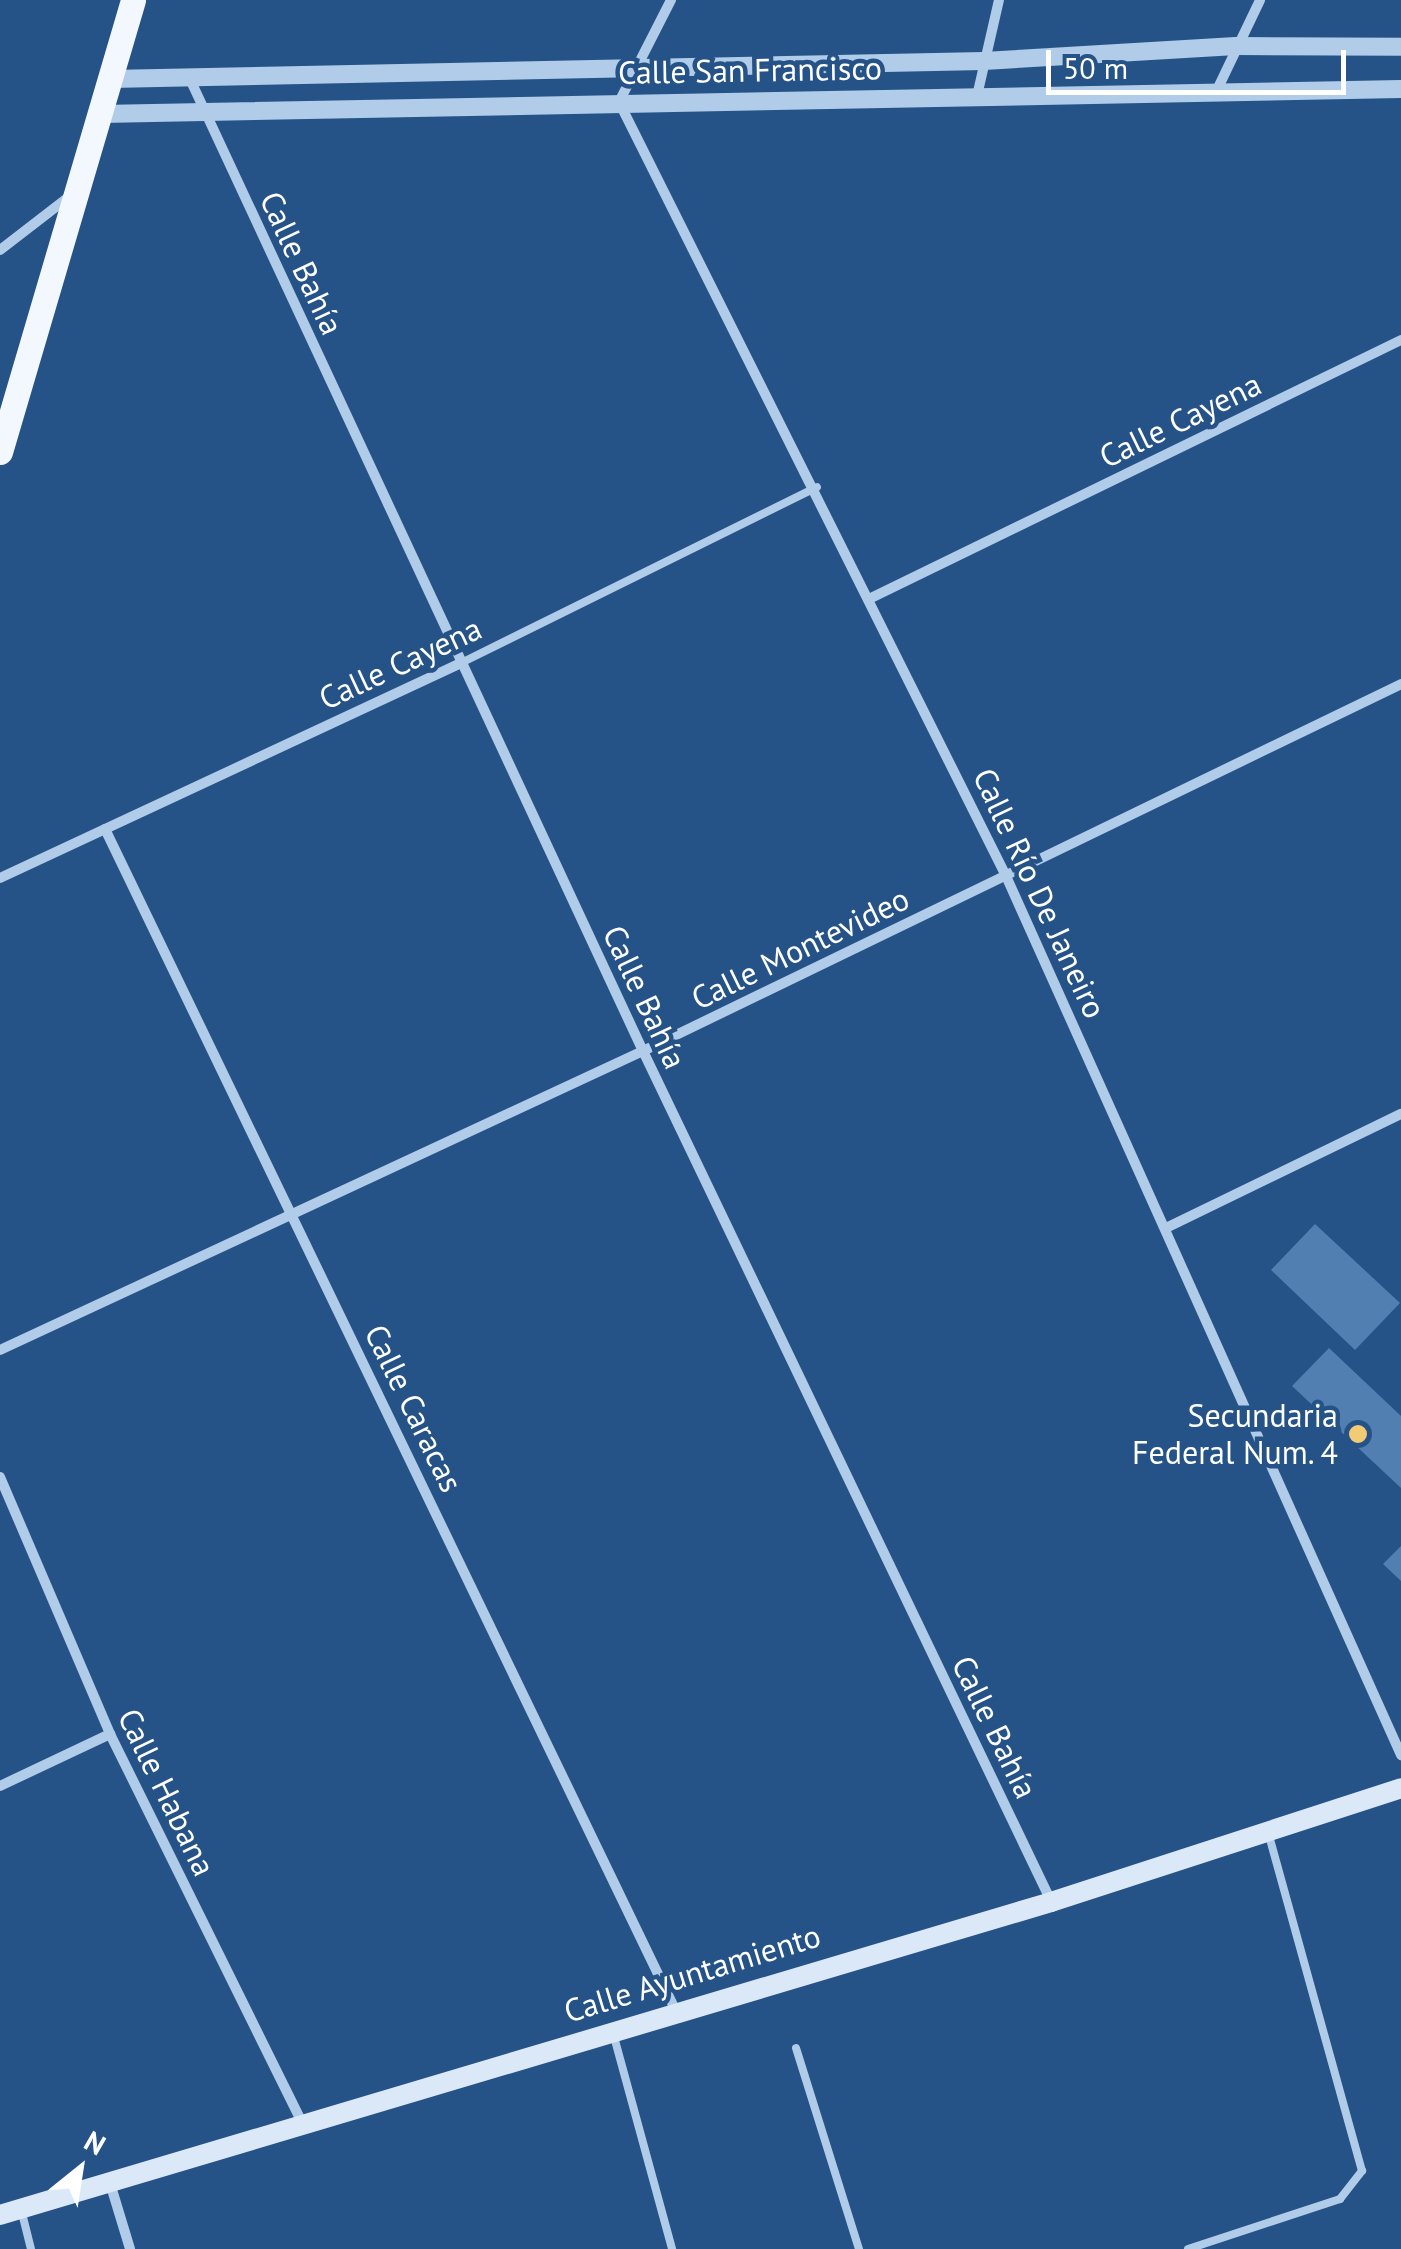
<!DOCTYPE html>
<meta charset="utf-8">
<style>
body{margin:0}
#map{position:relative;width:1401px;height:2249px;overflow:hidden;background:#255388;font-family:"PT Sans",sans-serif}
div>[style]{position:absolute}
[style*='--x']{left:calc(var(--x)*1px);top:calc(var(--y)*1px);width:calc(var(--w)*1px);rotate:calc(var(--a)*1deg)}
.building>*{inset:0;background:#517fb1}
.service>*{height:8px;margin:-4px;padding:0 4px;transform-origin:4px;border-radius:4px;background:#b0cce9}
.minor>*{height:10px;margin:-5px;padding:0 5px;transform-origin:5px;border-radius:5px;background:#b0cce9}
.tertiary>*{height:18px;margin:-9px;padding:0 9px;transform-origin:9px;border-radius:9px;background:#b0cce9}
.secondary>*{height:20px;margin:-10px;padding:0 10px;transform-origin:10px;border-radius:10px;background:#dbe8f8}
.primary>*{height:25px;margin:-12.5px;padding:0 12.5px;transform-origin:12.5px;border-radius:12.5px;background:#f3f8fe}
.dots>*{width:28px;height:28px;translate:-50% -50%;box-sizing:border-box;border:5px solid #255388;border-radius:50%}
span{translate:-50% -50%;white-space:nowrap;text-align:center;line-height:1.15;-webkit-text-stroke:9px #255388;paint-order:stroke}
.street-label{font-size:32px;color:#fff}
.poi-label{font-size:32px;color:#fff}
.right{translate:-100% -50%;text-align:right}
.north{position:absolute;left:30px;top:2119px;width:100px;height:100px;-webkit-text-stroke:8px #255388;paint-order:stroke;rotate:30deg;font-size:28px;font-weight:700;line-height:40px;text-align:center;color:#fff}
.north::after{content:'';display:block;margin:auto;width:35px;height:45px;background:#fff;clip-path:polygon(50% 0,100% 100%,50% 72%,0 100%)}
.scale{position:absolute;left:1046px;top:50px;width:300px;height:45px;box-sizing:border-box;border:5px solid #fff;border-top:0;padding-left:12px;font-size:30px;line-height:35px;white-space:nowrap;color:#fff;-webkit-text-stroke:8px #255388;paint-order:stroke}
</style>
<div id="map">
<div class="building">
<div style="clip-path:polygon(1315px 1224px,1400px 1303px,1355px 1350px,1271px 1270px)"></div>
<div style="clip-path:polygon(1329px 1348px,1401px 1416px,1401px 1488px,1292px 1386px)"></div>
<div style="clip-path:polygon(1401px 1546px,1401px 1581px,1383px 1564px)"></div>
</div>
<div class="service">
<div style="--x:461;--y:663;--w:397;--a:-26.3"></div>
<div style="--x:613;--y:2033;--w:224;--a:74.7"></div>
<div style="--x:796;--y:2048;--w:211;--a:72.6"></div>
<div style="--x:21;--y:2209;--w:41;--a:76"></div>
<div style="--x:1188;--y:2249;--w:160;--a:-18.2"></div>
<div style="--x:1340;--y:2199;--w:36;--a:-52"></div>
<div style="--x:1362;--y:2171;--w:352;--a:-105.5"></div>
</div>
<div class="minor">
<div style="--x:671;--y:0;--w:114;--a:117"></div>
<div style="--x:619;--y:102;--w:865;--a:63.43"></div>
<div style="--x:1006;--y:876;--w:964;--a:65.8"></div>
<div style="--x:189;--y:77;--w:1075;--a:65.01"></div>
<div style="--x:643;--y:1051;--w:943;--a:64.36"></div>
<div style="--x:1216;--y:92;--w:102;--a:-64.4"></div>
<div style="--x:977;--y:96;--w:98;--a:-77.1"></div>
<div style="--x:0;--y:250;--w:88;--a:-37.6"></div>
<div style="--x:873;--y:597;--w:587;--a:-25.95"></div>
<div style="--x:105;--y:829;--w:1310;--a:64.22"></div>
<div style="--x:0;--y:878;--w:509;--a:-25"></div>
<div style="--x:1168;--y:1227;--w:259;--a:-25.9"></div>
<div style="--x:0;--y:1350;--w:709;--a:-24.94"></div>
<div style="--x:643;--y:1051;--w:842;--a:-25.83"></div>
<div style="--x:0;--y:1477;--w:280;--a:66.8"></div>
<div style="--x:110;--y:1734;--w:434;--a:63.7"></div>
<div style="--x:0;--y:1786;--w:122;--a:-25.3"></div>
<div style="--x:110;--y:2183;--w:69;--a:73.1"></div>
</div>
<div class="tertiary">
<div style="--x:110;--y:79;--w:874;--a:-1.18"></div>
<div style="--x:984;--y:61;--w:252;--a:-3.4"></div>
<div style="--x:1236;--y:46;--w:165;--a:0.3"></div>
<div style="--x:101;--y:114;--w:1300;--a:-1.1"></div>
</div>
<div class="secondary">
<div style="--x:0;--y:2215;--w:1097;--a:-16.58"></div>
<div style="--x:1051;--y:1902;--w:368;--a:-18"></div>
</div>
<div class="primary">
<div style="--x:0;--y:452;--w:471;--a:-73.6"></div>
</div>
<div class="dots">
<div style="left:1358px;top:1434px;background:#f3cb74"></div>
</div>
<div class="street-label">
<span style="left:750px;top:70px;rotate:-1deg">Calle San Francisco</span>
<span style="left:302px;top:263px;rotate:65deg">Calle Bahía</span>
<span style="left:1180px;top:420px;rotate:-26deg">Calle Cayena</span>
<span style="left:400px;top:663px;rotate:-25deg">Calle Cayena</span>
<span style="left:1040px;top:893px;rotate:65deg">Calle Río De Janeiro</span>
<span style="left:800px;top:948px;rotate:-26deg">Calle Montevideo</span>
<span style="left:645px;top:997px;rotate:65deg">Calle Bahía</span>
<span style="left:414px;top:1408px;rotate:64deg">Calle Caracas</span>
<span style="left:995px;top:1727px;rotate:64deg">Calle Bahía</span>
<span style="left:167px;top:1792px;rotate:64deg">Calle Habana</span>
<span style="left:692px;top:1973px;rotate:-17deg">Calle Ayuntamiento</span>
</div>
<div class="poi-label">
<span class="right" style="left:1338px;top:1434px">Secundaria<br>Federal Num. 4</span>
</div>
<div class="north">N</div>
<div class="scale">50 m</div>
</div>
